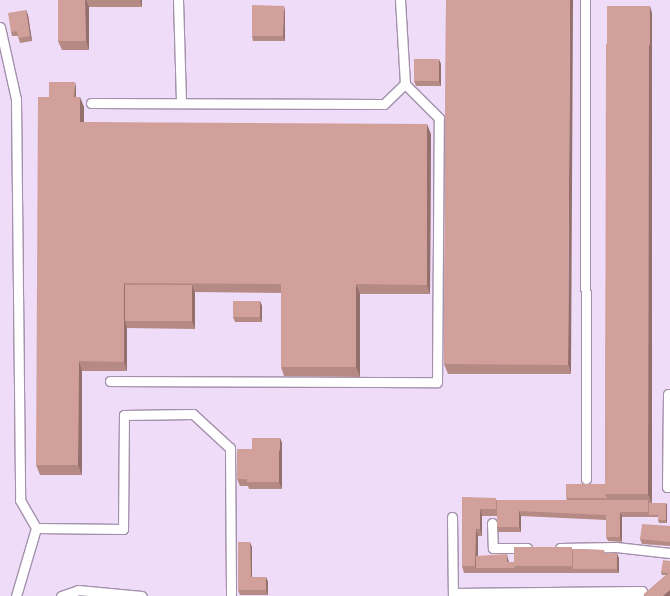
<!DOCTYPE html>
<style>
body{margin:0}
#map{position:relative;width:670px;height:596px;overflow:hidden;background:#efdcf9;font-family:Manrope,sans-serif}
div>[style]{position:absolute}
[style*='--x']{left:calc(var(--x)*1px);top:calc(var(--y)*1px);width:calc(var(--w)*1px);rotate:calc(var(--a)*1deg)}
.roads{filter:drop-shadow(1px 0 #a391ac) drop-shadow(-1px 0 #a391ac) drop-shadow(0 1px #a391ac) drop-shadow(0 -1px #a391ac)}
.service>*{height:9px;margin:-4.5px;padding:0 4.5px;transform-origin:4.5px;border-radius:4.5px;background:#fff}
.wall>*{inset:0;background:#b58a85}
.shaded-wall>*{inset:0;background:#93706c}
.building>*{inset:0;background:#d2a09b}
span{translate:-50% -50%;white-space:nowrap;text-align:center;line-height:1.15;-webkit-text-stroke:3.5px #efdcf9;paint-order:stroke}
</style>
<div id="map">
<div class="roads">
<div class="service">
<div style="--x:178;--y:0;--w:103;--a:88.3"></div>
<div style="--x:585;--y:0;--w:479;--a:89.9"></div>
<div style="--x:0;--y:27;--w:74;--a:77.5"></div>
<div style="--x:16;--y:99;--w:401;--a:89.4"></div>
<div style="--x:20;--y:500;--w:32;--a:60"></div>
<div style="--x:36;--y:528;--w:87;--a:0.7"></div>
<div style="--x:123;--y:529;--w:114;--a:-89.5"></div>
<div style="--x:124;--y:415;--w:69;--a:-0.8"></div>
<div style="--x:193;--y:414;--w:50;--a:42.6"></div>
<div style="--x:230;--y:448;--w:148;--a:89.6"></div>
<div style="--x:91;--y:103;--w:293;--a:0.2"></div>
<div style="--x:384;--y:104;--w:29;--a:-44"></div>
<div style="--x:405;--y:84;--w:84;--a:-93.4"></div>
<div style="--x:110;--y:381;--w:327;--a:0.2"></div>
<div style="--x:437;--y:382;--w:264;--a:-89.6"></div>
<div style="--x:439;--y:118;--w:48;--a:-135"></div>
<div style="--x:668;--y:394;--w:93;--a:90.6"></div>
<div style="--x:667;--y:487;--w:3;--a:0"></div>
<div style="--x:452;--y:517;--w:79;--a:89.3"></div>
<div style="--x:492;--y:523;--w:25;--a:88"></div>
<div style="--x:493;--y:548;--w:34;--a:0"></div>
<div style="--x:560;--y:548;--w:56;--a:-1"></div>
<div style="--x:616;--y:547;--w:54;--a:6.3"></div>
<div style="--x:453;--y:593;--w:189;--a:-0.6"></div>
<div style="--x:16;--y:596;--w:71;--a:-73.6"></div>
<div style="--x:61;--y:596;--w:18;--a:-19"></div>
<div style="--x:78;--y:590;--w:64;--a:5.4"></div>
</div>
</div>
<div class="wall">
<div style="clip-path:polygon(19px 0,142px 0,142px 7px,89px 7px,89px 50px,62px 50px,58px 41px,58px 0)"></div>
<div style="clip-path:polygon(446px 0,571px 374px,448px 374px,444px 364px)"></div>
<div style="clip-path:polygon(26px 10px,28px 15px,32px 41px,20px 43px,18px 36px,12px 36px,11px 32px)"></div>
<div style="clip-path:polygon(285px 11px,285px 41px,253px 41px,252px 36px)"></div>
<div style="clip-path:polygon(652px 13px,652px 503px,667px 505px,667px 523px,659px 523px,658px 520px,658px 517px,622px 517px,622px 542px,608px 541px,606px 537px,606px 520px,521px 516px,521px 532px,498px 532px,497px 527px,497px 516px,482px 516px,482px 536px,478px 536px,478px 556px,508px 559px,509px 562px,514px 562px,573px 549px,604px 550px,605px 553px,619px 558px,619px 573px,464px 573px,462px 566px,462px 497px,497px 500px,567px 500px,566px 498px,605px 484px,607px 44px)"></div>
<div style="clip-path:polygon(441px 64px,441px 86px,416px 86px,414px 81px)"></div>
<div style="clip-path:polygon(76px 87px,76px 97px,84px 107px,84px 122px,431px 134px,430px 294px,360px 294px,360px 377px,284px 376px,281px 367px,281px 293px,195px 292px,195px 329px,127px 328px,127px 371px,82px 371px,82px 475px,40px 475px,36px 465px,49px 97px)"></div>
<div style="clip-path:polygon(260px 301px,262px 306px,262px 322px,235px 322px,233px 317px)"></div>
<div style="clip-path:polygon(280px 438px,282px 443px,282px 489px,249px 489px,248px 486px,240px 486px,237px 479px,252px 449px)"></div>
<div style="clip-path:polygon(670px 526px,670px 546px,642px 544px,640px 539px)"></div>
<div style="clip-path:polygon(252px 547px,252px 577px,266px 577px,268px 582px,268px 595px,240px 595px,238px 590px)"></div>
<div style="clip-path:polygon(670px 561px,670px 596px,644px 596px,644px 594px,666px 575px,662px 575px,661px 572px)"></div>
</div>
<div class="shaded-wall">
<div style="clip-path:polygon(85px 0,86px 0,89px 7px,89px 50px,86px 41px)"></div>
<div style="clip-path:polygon(140px 0,142px 0,142px 7px)"></div>
<div style="clip-path:polygon(570px 0,573px 0,573px 2px,571px 374px,568px 365px)"></div>
<div style="clip-path:polygon(284px 6px,285px 11px,285px 41px,283px 36px)"></div>
<div style="clip-path:polygon(650px 6px,652px 13px,652px 503px,648px 494px,649px 44px)"></div>
<div style="clip-path:polygon(26px 10px,28px 15px,32px 41px,30px 36px)"></div>
<div style="clip-path:polygon(439px 59px,441px 64px,441px 86px,439px 81px)"></div>
<div style="clip-path:polygon(75px 82px,76px 87px,76px 107px,74px 102px)"></div>
<div style="clip-path:polygon(80px 97px,84px 107px,84px 131px,80px 122px)"></div>
<div style="clip-path:polygon(427px 124px,431px 134px,430px 294px,427px 285px)"></div>
<div style="clip-path:polygon(124px 283px,128px 292px,125px 321px,127px 328px,127px 371px,124px 362px)"></div>
<div style="clip-path:polygon(356px 284px,360px 294px,360px 377px,356px 367px)"></div>
<div style="clip-path:polygon(192px 285px,195px 293px,195px 329px,192px 321px)"></div>
<div style="clip-path:polygon(260px 301px,262px 306px,262px 322px,260px 317px)"></div>
<div style="clip-path:polygon(79px 361px,82px 371px,82px 475px,78px 465px)"></div>
<div style="clip-path:polygon(280px 438px,282px 443px,282px 489px,279px 482px,279px 449px)"></div>
<div style="clip-path:polygon(666px 503px,667px 505px,667px 523px,666px 520px)"></div>
<div style="clip-path:polygon(480px 509px,482px 516px,482px 536px,480px 529px)"></div>
<div style="clip-path:polygon(519px 511px,521px 516px,521px 532px,519px 527px)"></div>
<div style="clip-path:polygon(620px 512px,622px 517px,622px 542px,620px 537px)"></div>
<div style="clip-path:polygon(476px 529px,478px 536px,478px 568px,476px 568px,475px 566px)"></div>
<div style="clip-path:polygon(250px 542px,252px 547px,252px 582px,251px 577px)"></div>
<div style="clip-path:polygon(617px 553px,619px 558px,619px 573px,617px 569px)"></div>
<div style="clip-path:polygon(507px 554px,508px 559px,509px 567px,507px 562px)"></div>
<div style="clip-path:polygon(266px 577px,268px 582px,268px 595px,266px 590px)"></div>
<div style="clip-path:polygon(670px 590px,670px 596px,663px 596px)"></div>
</div>
<div class="building">
<div style="clip-path:polygon(58px 0,85px 0,86px 41px,58px 41px)"></div>
<div style="clip-path:polygon(446px 0,570px 0,568px 365px,444px 364px)"></div>
<div style="clip-path:polygon(252px 5px,284px 6px,283px 36px,252px 36px)"></div>
<div style="clip-path:polygon(607px 6px,650px 6px,650px 46px,649px 44px,607px 44px)"></div>
<div style="clip-path:polygon(26px 10px,30px 36px,18px 38px,17px 31px,11px 32px,8px 13px)"></div>
<div style="clip-path:polygon(606px 44px,649px 44px,648px 494px,605px 494px)"></div>
<div style="clip-path:polygon(414px 59px,439px 59px,439px 81px,414px 81px)"></div>
<div style="clip-path:polygon(49px 82px,75px 82px,74px 97px,49px 97px)"></div>
<div style="clip-path:polygon(38px 97px,80px 97px,80px 122px,427px 124px,427px 285px,356px 284px,356px 367px,281px 367px,281px 284px,124px 283px,124px 362px,79px 361px,78px 465px,36px 465px)"></div>
<div style="clip-path:polygon(125px 285px,192px 285px,192px 321px,125px 321px)"></div>
<div style="clip-path:polygon(233px 301px,260px 301px,260px 317px,233px 317px)"></div>
<div style="clip-path:polygon(252px 438px,280px 438px,280px 452px,279px 449px,252px 449px)"></div>
<div style="clip-path:polygon(237px 449px,279px 449px,279px 482px,247px 482px,247px 479px,237px 479px)"></div>
<div style="clip-path:polygon(566px 484px,605px 484px,605px 494px,607px 498px,566px 498px)"></div>
<div style="clip-path:polygon(462px 497px,496px 498px,496px 509px,480px 509px,480px 529px,476px 529px,475px 566px,462px 566px)"></div>
<div style="clip-path:polygon(497px 500px,648px 500px,648px 512px,620px 512px,620px 537px,606px 537px,606px 515px,519px 511px,519px 527px,497px 527px)"></div>
<div style="clip-path:polygon(649px 503px,666px 503px,666px 520px,658px 520px,658px 515px,649px 515px)"></div>
<div style="clip-path:polygon(642px 524px,670px 526px,670px 542px,640px 539px)"></div>
<div style="clip-path:polygon(238px 542px,250px 542px,251px 577px,266px 577px,266px 590px,238px 590px)"></div>
<div style="clip-path:polygon(514px 547px,572px 547px,572px 566px,514px 566px)"></div>
<div style="clip-path:polygon(573px 549px,604px 550px,604px 553px,617px 553px,617px 569px,573px 569px)"></div>
<div style="clip-path:polygon(507px 554px,507px 562px,514px 562px,514px 566px,515px 568px,476px 568px,476px 556px)"></div>
<div style="clip-path:polygon(663px 560px,670px 561px,670px 572px,669px 573px,661px 572px)"></div>
<div style="clip-path:polygon(670px 572px,670px 590px,663px 596px,645px 596px,644px 594px)"></div>
</div>
</div>
